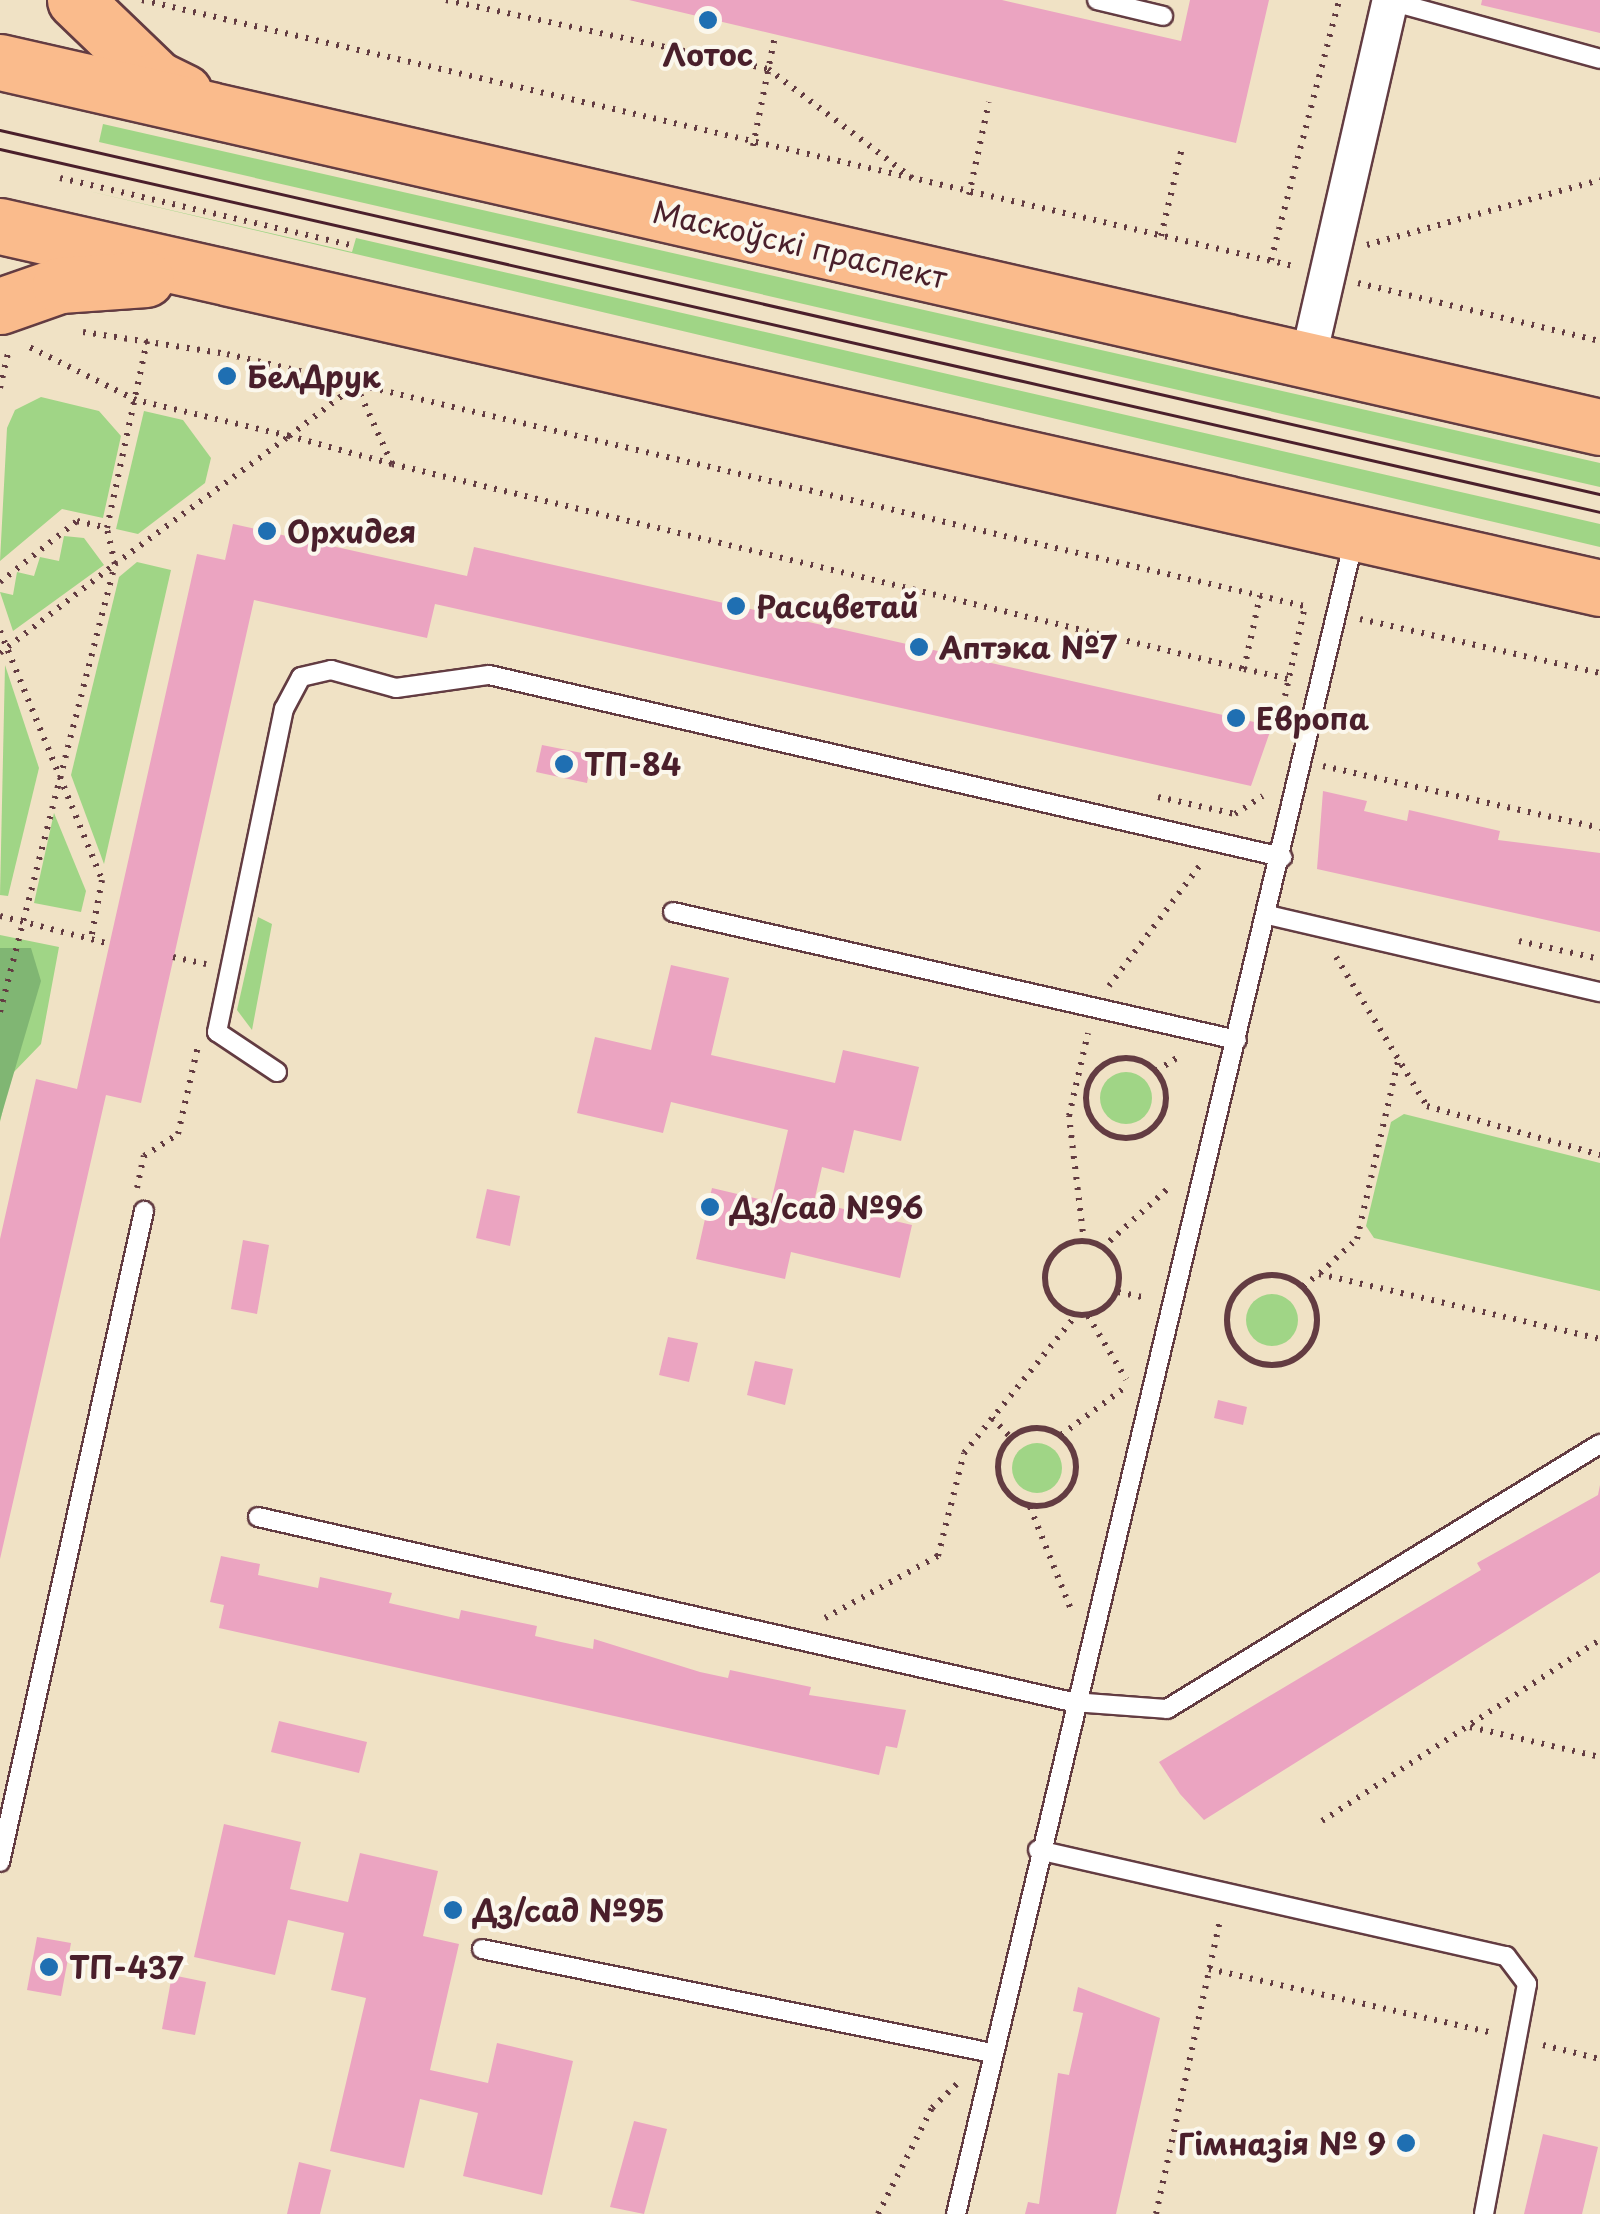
<!DOCTYPE html>
<meta charset="utf-8">
<style>
body{margin:0}
#map{position:relative;width:1600px;height:2214px;overflow:hidden;background:#f0e2c5;font-family:"Playpen Sans",sans-serif}
div>[style]{position:absolute}
[style*='--x']{left:calc(var(--x)*1px);top:calc(var(--y)*1px);width:calc(var(--w)*1px);rotate:calc(var(--a)*1deg)}
.green>*{inset:0;background:#a0d586}
.round{border-radius:50%}
.forest>*{inset:0;background:#80b673}
.building>*{inset:0;background:#eba4c1}
.path>*{height:6px;margin-top:-3px;transform-origin:0;background:repeating-linear-gradient(90deg,#633c42 0 2.5px,transparent 0 10.5px)}
.path>.ring{margin:-3px;padding:0;box-sizing:content-box;background:none;border:6px solid #633c42;border-radius:50%}
.roads{filter:drop-shadow(2px 0 #633c42) drop-shadow(-2px 0 #633c42) drop-shadow(0 2px #633c42) drop-shadow(0 -2px #633c42)}
.lane>*{height:18px;margin:-9px;padding:0 9px;transform-origin:9px;border-radius:9px;background:#fff}
.street>*{height:35px;margin:-17.5px;padding:0 17.5px;transform-origin:17.5px;border-radius:17.5px;background:#fff}
.primary>*{height:55px;margin:-27.5px;padding:0 27.5px;transform-origin:27.5px;border-radius:27.5px;background:#fabb8c}
.tram>*{height:2.5px;margin:-1.25px;padding:0 1.25px;transform-origin:1.25px;border-radius:1.25px;background:#4a1f2b}
.dots>*{width:28px;height:28px;translate:-50% -50%;box-sizing:border-box;border:5px solid #fbf7ec;border-radius:50%}
span{translate:-50% -50%;white-space:nowrap;text-align:center;line-height:1.15;-webkit-text-stroke:8px #fbf7ec;paint-order:stroke}
.poi-label{font-size:30px;color:#4a1f2b;font-weight:700}
.left{translate:0 -50%;text-align:left}
.right{translate:-100% -50%;text-align:right}
.street-label{font-size:30px;color:#4a1f2b}
</style>
<div id="map">
<div class="green">
<div style="clip-path:polygon(103px 124px,1600px 463px,1600px 487px,99px 142px)"></div>
<div style="clip-path:polygon(84px 190px,352px 252px,356px 238px,1600px 524px,1600px 547px)"></div>
<div style="clip-path:polygon(41px 397px,99px 411px,121px 436px,103px 518px,62px 509px,0 561px,7px 428px,15px 410px)"></div>
<div style="clip-path:polygon(144px 411px,183px 420px,211px 458px,205px 483px,138px 534px,116px 529px)"></div>
<div style="clip-path:polygon(64px 536px,84px 538px,104px 565px,13px 631px,0 592px,13px 595px,17px 572px,34px 576px,40px 557px,59px 561px)"></div>
<div style="clip-path:polygon(137px 562px,171px 570px,104px 864px,71px 775px,119px 577px)"></div>
<div style="clip-path:polygon(5px 665px,39px 768px,8px 896px,0 895px)"></div>
<div style="clip-path:polygon(54px 813px,86px 891px,81px 912px,34px 903px)"></div>
<div style="clip-path:polygon(258px 917px,272px 924px,252px 1030px,237px 1010px)"></div>
<div style="clip-path:polygon(0 935px,59px 947px,41px 1044px,11px 1075px,0 1122px)"></div>
<div class="round" style="left:1100px;top:1072px;width:52px;height:52px"></div>
<div style="clip-path:polygon(1404px 1114px,1600px 1163px,1600px 1291px,1374px 1238px,1366px 1226px,1391px 1122px)"></div>
<div class="round" style="left:1246px;top:1294px;width:52px;height:52px"></div>
<div class="round" style="left:1012px;top:1443px;width:50px;height:50px"></div>
</div>
<div class="forest">
<div style="clip-path:polygon(0 948px,31px 948px,41px 981px,0 1120px)"></div>
</div>
<div class="building">
<div style="clip-path:polygon(629px 0,1002px 0,1181px 41px,1190px 0,1269px 0,1236px 143px)"></div>
<div style="clip-path:polygon(1482px 0,1600px 0,1600px 33px,1481px 5px)"></div>
<div class="round" style="left:216px;top:365px;width:24px;height:24px"></div>
<div style="clip-path:polygon(233px 524px,467px 576px,474px 547px,1272px 726px,1251px 786px,435px 604px,427px 638px,254px 600px,141px 1103px,106px 1095px,0 1559px,0 1239px,36px 1079px,77px 1089px,197px 554px,225px 560px)"></div>
<div style="clip-path:polygon(542px 745px,592px 755px,587px 783px,536px 772px)"></div>
<div style="clip-path:polygon(1323px 791px,1367px 801px,1364px 811px,1407px 821px,1409px 810px,1500px 831px,1498px 840px,1600px 853px,1600px 932px,1317px 869px)"></div>
<div style="clip-path:polygon(671px 965px,729px 978px,711px 1055px,835px 1083px,843px 1050px,919px 1067px,901px 1141px,854px 1130px,844px 1173px,822px 1167px,814px 1202px,912px 1225px,900px 1278px,791px 1252px,785px 1279px,696px 1259px,712px 1188px,771px 1202px,788px 1130px,671px 1102px,663px 1133px,577px 1113px,595px 1037px,651px 1050px)"></div>
<div style="clip-path:polygon(487px 1189px,520px 1196px,510px 1246px,476px 1238px)"></div>
<div style="clip-path:polygon(243px 1240px,269px 1245px,257px 1314px,231px 1309px)"></div>
<div style="clip-path:polygon(668px 1337px,698px 1343px,689px 1382px,659px 1375px)"></div>
<div style="clip-path:polygon(755px 1361px,793px 1369px,785px 1405px,747px 1395px)"></div>
<div style="clip-path:polygon(1218px 1400px,1247px 1407px,1243px 1425px,1214px 1418px)"></div>
<div style="clip-path:polygon(1600px 1485px,1600px 1572px,1204px 1820px,1180px 1794px,1159px 1762px,1481px 1570px,1477px 1563px,1598px 1495px)"></div>
<div style="clip-path:polygon(221px 1556px,260px 1564px,258px 1575px,318px 1588px,320px 1577px,392px 1593px,389px 1603px,459px 1619px,461px 1610px,537px 1626px,535px 1636px,561px 1642px,593px 1649px,594px 1639px,700px 1672px,728px 1678px,730px 1670px,811px 1687px,809px 1695px,906px 1710px,897px 1748px,886px 1746px,879px 1775px,219px 1628px,224px 1605px,210px 1602px)"></div>
<div style="clip-path:polygon(279px 1721px,367px 1742px,359px 1773px,271px 1752px)"></div>
<div style="clip-path:polygon(224px 1824px,301px 1842px,290px 1889px,348px 1902px,360px 1853px,438px 1871px,423px 1936px,459px 1944px,430px 2070px,488px 2083px,497px 2043px,573px 2061px,542px 2195px,463px 2176px,478px 2113px,420px 2099px,404px 2168px,330px 2151px,366px 1998px,331px 1990px,344px 1933px,288px 1920px,275px 1975px,194px 1957px)"></div>
<div style="clip-path:polygon(37px 1937px,71px 1943px,61px 1996px,27px 1990px)"></div>
<div style="clip-path:polygon(172px 1975px,206px 1982px,195px 2035px,162px 2029px)"></div>
<div style="clip-path:polygon(1078px 1987px,1160px 2018px,1116px 2214px,1025px 2214px,1028px 2202px,1039px 2204px,1058px 2073px,1069px 2075px,1083px 2013px,1073px 2011px)"></div>
<div style="clip-path:polygon(634px 2121px,667px 2129px,644px 2214px,610px 2207px)"></div>
<div style="clip-path:polygon(1543px 2134px,1598px 2147px,1582px 2214px,1524px 2214px)"></div>
<div style="clip-path:polygon(299px 2162px,331px 2170px,320px 2214px,287px 2214px)"></div>
</div>
<div class="path">
<div style="--x:142;--y:0;--w:1181;--a:13.01"></div>
<div style="--x:446;--y:0;--w:329;--a:12.1"></div>
<div style="--x:768;--y:69;--w:184;--a:37.1"></div>
<div style="--x:753;--y:146;--w:112;--a:-78.7"></div>
<div style="--x:60;--y:178;--w:303;--a:13"></div>
<div style="--x:969;--y:195;--w:95;--a:-77.9"></div>
<div style="--x:1161;--y:236;--w:90;--a:-76.6"></div>
<div style="--x:1367;--y:245;--w:242;--a:-15.6"></div>
<div style="--x:1271;--y:260;--w:269;--a:-75.3"></div>
<div style="--x:1358;--y:283;--w:249;--a:13.5"></div>
<div style="--x:83;--y:332;--w:146;--a:8.7"></div>
<div style="--x:227;--y:354;--w:1106;--a:13.17"></div>
<div style="--x:0;--y:388;--w:40;--a:-77"></div>
<div style="--x:392;--y:464;--w:876;--a:13.53"></div>
<div style="--x:1244;--y:669;--w:75;--a:-77.6"></div>
<div style="--x:0;--y:582;--w:98;--a:-38.4"></div>
<div style="--x:77;--y:521;--w:31;--a:13"></div>
<div style="--x:1360;--y:619;--w:246;--a:12.7"></div>
<div style="--x:0;--y:631;--w:269;--a:67.7"></div>
<div style="--x:102;--y:880;--w:60;--a:100.6"></div>
<div style="--x:0;--y:653;--w:145;--a:-37.7"></div>
<div style="--x:115;--y:564;--w:216;--a:-36.3"></div>
<div style="--x:289;--y:436;--w:84;--a:-37.3"></div>
<div style="--x:356;--y:385;--w:87;--a:65.5"></div>
<div style="--x:392;--y:464;--w:107;--a:-164.8"></div>
<div style="--x:289;--y:436;--w:157;--a:-166.8"></div>
<div style="--x:136;--y:400;--w:124;--a:-153.6"></div>
<div style="--x:1244;--y:669;--w:46;--a:12.5"></div>
<div style="--x:1285;--y:696;--w:92;--a:-77.5"></div>
<div style="--x:1323;--y:766;--w:284;--a:12.6"></div>
<div style="--x:1158;--y:797;--w:79;--a:12.4"></div>
<div style="--x:1235;--y:814;--w:33;--a:-33"></div>
<div style="--x:0;--y:916;--w:114;--a:14.3"></div>
<div style="--x:1519;--y:941;--w:83;--a:12.5"></div>
<div style="--x:173;--y:957;--w:34;--a:12"></div>
<div style="--x:1336;--y:957;--w:175;--a:58.6"></div>
<div style="--x:1427;--y:1106;--w:180;--a:15.8"></div>
<div style="--x:1109;--y:986;--w:153;--a:-53"></div>
<div style="--x:0;--y:1012;--w:463;--a:-75.6"></div>
<div style="--x:115;--y:564;--w:37;--a:-103"></div>
<div style="--x:107;--y:528;--w:191;--a:-77.9"></div>
<div class="ring" style="left:1086px;top:1058px;width:74px;height:74px"></div>
<div style="--x:1156;--y:1071;--w:28;--a:-32"></div>
<div style="--x:137;--y:1188;--w:33;--a:-78"></div>
<div style="--x:144;--y:1156;--w:40;--a:-32.9"></div>
<div style="--x:178;--y:1134;--w:90;--a:-77.2"></div>
<div class="ring" style="left:1045px;top:1241px;width:68px;height:68px"></div>
<div style="--x:1084;--y:1242;--w:127;--a:-96.8"></div>
<div style="--x:1069;--y:1116;--w:85;--a:-77.1"></div>
<div style="--x:1102;--y:1248;--w:94;--a:-42"></div>
<div style="--x:1320;--y:1273;--w:50;--a:-42.6"></div>
<div style="--x:1357;--y:1239;--w:183;--a:-77"></div>
<div class="ring" style="left:1227px;top:1275px;width:84px;height:84px"></div>
<div style="--x:1303;--y:1286;--w:20;--a:-37"></div>
<div style="--x:1319;--y:1274;--w:288;--a:13"></div>
<div style="--x:1118;--y:1292;--w:29;--a:12"></div>
<div style="--x:1088;--y:1316;--w:74;--a:58.9"></div>
<div style="--x:992;--y:1418;--w:28;--a:46"></div>
<div class="ring" style="left:998px;top:1428px;width:72px;height:72px"></div>
<div style="--x:1061;--y:1435;--w:79;--a:-36.7"></div>
<div style="--x:1030;--y:1507;--w:113;--a:68.2"></div>
<div style="--x:825;--y:1618;--w:129;--a:-28.8"></div>
<div style="--x:938;--y:1556;--w:106;--a:-75.8"></div>
<div style="--x:964;--y:1453;--w:178;--a:-50.9"></div>
<div style="--x:1470;--y:1727;--w:133;--a:13"></div>
<div style="--x:1322;--y:1821;--w:332;--a:-33.1"></div>
<div style="--x:1209;--y:1969;--w:290;--a:12.7"></div>
<div style="--x:1543;--y:2045;--w:59;--a:13.8"></div>
<div style="--x:878;--y:2214;--w:119;--a:-63"></div>
<div style="--x:932;--y:2108;--w:35;--a:-44"></div>
<div style="--x:1156;--y:2214;--w:304;--a:-77.7"></div>
</div>
<div class="roads">
<div class="lane">
<div style="--x:1097;--y:0;--w:68;--a:13.6"></div>
<div style="--x:1390;--y:1;--w:218;--a:15.4"></div>
<div style="--x:673;--y:912;--w:578;--a:12.79"></div>
<div style="--x:1268;--y:915;--w:341;--a:13.1"></div>
<div style="--x:277;--y:1072;--w:72;--a:-146.3"></div>
<div style="--x:217;--y:1032;--w:330;--a:-78.3"></div>
<div style="--x:284;--y:709;--w:36;--a:-62"></div>
<div style="--x:301;--y:677;--w:31;--a:-13"></div>
<div style="--x:331;--y:670;--w:67;--a:15.5"></div>
<div style="--x:396;--y:688;--w:94;--a:-8"></div>
<div style="--x:489;--y:675;--w:814;--a:12.93"></div>
<div style="--x:258;--y:1517;--w:835;--a:12.8"></div>
<div style="--x:1072;--y:1702;--w:95;--a:4.2"></div>
<div style="--x:1167;--y:1709;--w:508;--a:-31.47"></div>
<div style="--x:1038;--y:1850;--w:480;--a:12.8"></div>
<div style="--x:1506;--y:1956;--w:35;--a:53"></div>
<div style="--x:1527;--y:1984;--w:234;--a:100.6"></div>
<div style="--x:0;--y:1862;--w:667;--a:-77.53"></div>
<div style="--x:482;--y:1949;--w:520;--a:11.53"></div>
<div style="--x:956;--y:2214;--w:1722;--a:-76.63"></div>
</div>
<div class="street">
<div style="--x:1307;--y:361;--w:370;--a:-77.1"></div>
</div>
<div class="primary">
<div style="--x:75;--y:0;--w:114;--a:43.9"></div>
<div style="--x:157;--y:79;--w:30;--a:26"></div>
<div style="--x:0;--y:62;--w:1641;--a:12.85"></div>
<div style="--x:0;--y:226;--w:1640;--a:12.75"></div>
<div style="--x:0;--y:306;--w:64;--a:-19.3"></div>
<div style="--x:60;--y:285;--w:86;--a:-4"></div>
</div>
</div>
<div class="tram">
<div style="--x:0;--y:130;--w:1641;--a:12.82"></div>
<div style="--x:0;--y:149;--w:1641;--a:12.78"></div>
</div>
<div class="dots">
<div style="left:708px;top:20px;background:#1f6fb2"></div>
<div style="left:227px;top:376px;background:#1f6fb2"></div>
<div style="left:267px;top:531px;background:#1f6fb2"></div>
<div style="left:736px;top:606px;background:#1f6fb2"></div>
<div style="left:919px;top:647px;background:#1f6fb2"></div>
<div style="left:1236px;top:718px;background:#1f6fb2"></div>
<div style="left:564px;top:764px;background:#1f6fb2"></div>
<div style="left:710px;top:1207px;background:#1f6fb2"></div>
<div style="left:453px;top:1910px;background:#1f6fb2"></div>
<div style="left:49px;top:1967px;background:#1f6fb2"></div>
<div style="left:1406px;top:2143px;background:#1f6fb2"></div>
</div>
<div class="poi-label">
<span style="left:708px;top:54px">Лотос</span>
<span class="left" style="left:247px;top:376px">БелДрук</span>
<span class="left" style="left:287px;top:531px">Орхидея</span>
<span class="left" style="left:756px;top:606px">Расцветай</span>
<span class="left" style="left:939px;top:647px">Аптэка №7</span>
<span class="left" style="left:1256px;top:718px">Европа</span>
<span class="left" style="left:584px;top:764px">ТП-84</span>
<span class="left" style="left:730px;top:1207px">Дз/сад №96</span>
<span class="left" style="left:473px;top:1910px">Дз/сад №95</span>
<span class="left" style="left:69px;top:1967px">ТП-437</span>
<span class="right" style="left:1386px;top:2143px">Гімназія № 9</span>
</div>
<div class="street-label">
<span style="left:800px;top:244px;rotate:13deg">Маскоўскі праспект</span>
</div>
</div>
